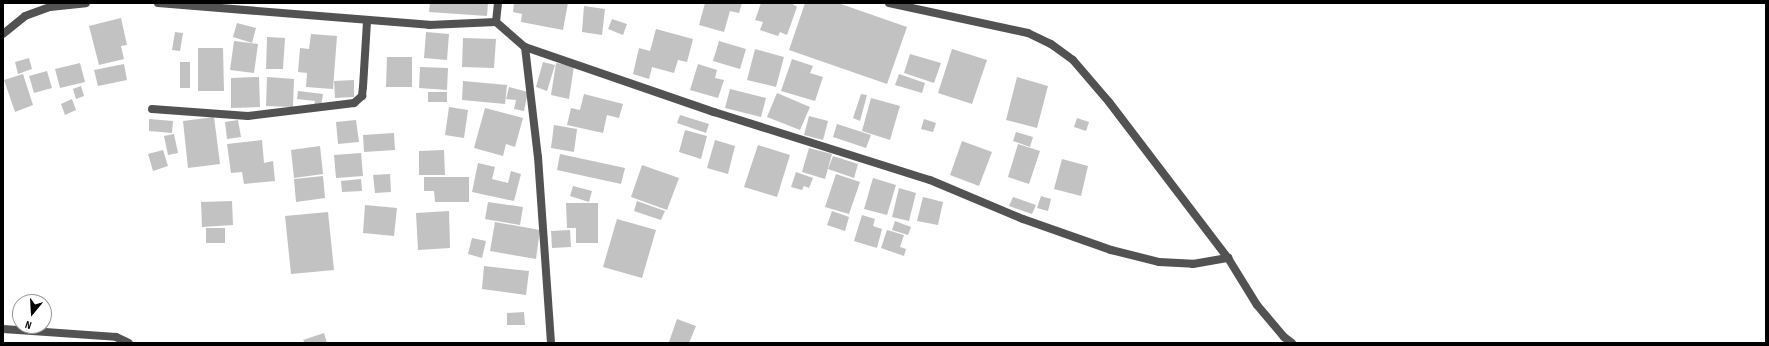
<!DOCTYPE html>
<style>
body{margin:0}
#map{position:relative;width:1769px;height:346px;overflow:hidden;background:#fff;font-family:"Sofia Sans Condensed",sans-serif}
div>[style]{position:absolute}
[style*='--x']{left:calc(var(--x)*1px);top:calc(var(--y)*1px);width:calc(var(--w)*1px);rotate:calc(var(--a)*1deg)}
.building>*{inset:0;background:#c2c2c2}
.minor>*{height:8px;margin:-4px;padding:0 4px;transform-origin:4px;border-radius:4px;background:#525252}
span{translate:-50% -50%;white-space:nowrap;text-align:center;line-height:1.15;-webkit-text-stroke:3px #fff;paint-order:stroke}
.frame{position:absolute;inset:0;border:4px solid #000;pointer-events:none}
.north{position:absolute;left:12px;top:294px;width:40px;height:40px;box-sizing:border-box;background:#fff;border:1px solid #999;border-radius:50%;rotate:198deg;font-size:11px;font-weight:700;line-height:16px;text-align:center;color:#000}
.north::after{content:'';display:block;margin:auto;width:14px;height:18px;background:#000;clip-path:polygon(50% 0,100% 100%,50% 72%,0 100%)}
</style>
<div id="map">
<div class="building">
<div style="clip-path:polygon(430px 3px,488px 3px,487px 16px,429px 12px)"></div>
<div style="clip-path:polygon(514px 3px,568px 3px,563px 30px,521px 22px,522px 14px,513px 12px)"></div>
<div style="clip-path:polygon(705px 3px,742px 3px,739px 13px,730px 11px,724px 32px,699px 25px)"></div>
<div style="clip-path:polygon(761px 3px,791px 3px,797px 7px,787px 35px,780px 32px,778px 36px,760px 30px,763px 22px,755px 20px)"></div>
<div style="clip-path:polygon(805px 3px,838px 3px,907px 27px,887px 84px,789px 50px)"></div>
<div style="clip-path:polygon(584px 6px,605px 9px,602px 35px,582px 32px)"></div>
<div style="clip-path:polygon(121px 18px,127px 45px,121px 46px,124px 59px,99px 65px,89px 26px)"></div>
<div style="clip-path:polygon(612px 19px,627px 24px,623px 35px,608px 29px)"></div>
<div style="clip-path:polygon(237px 23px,256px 28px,252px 43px,233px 37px)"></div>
<div style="clip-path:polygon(656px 29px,693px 39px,687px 62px,678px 60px,674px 73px,652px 67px,649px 79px,633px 74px,639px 48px,650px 51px)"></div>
<div style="clip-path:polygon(175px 32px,183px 33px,180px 51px,172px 50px)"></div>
<div style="clip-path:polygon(426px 32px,449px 34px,447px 60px,424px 58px)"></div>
<div style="clip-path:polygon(311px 34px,337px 36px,333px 89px,306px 87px,307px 73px,298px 72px,300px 48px,309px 49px)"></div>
<div style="clip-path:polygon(267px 37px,285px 38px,283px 69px,266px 69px)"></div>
<div style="clip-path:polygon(463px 38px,496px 39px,494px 68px,462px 67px)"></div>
<div style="clip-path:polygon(234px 41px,258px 44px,254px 73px,230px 70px)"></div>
<div style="clip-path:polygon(719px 41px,746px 49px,740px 69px,713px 61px)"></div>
<div style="clip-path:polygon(198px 48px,223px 48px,224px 91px,198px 91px)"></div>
<div style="clip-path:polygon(755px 49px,784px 57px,776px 87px,747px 80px)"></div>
<div style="clip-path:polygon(952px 49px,987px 60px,972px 104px,938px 93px)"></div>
<div style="clip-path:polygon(910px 54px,941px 63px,934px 83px,904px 73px)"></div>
<div style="clip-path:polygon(387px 57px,412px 57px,412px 87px,386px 87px)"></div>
<div style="clip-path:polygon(29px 58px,32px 69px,18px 74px,15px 62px)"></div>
<div style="clip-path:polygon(792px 59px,813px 66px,810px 73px,823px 77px,815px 101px,781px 91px)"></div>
<div style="clip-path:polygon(180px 62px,190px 62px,190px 88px,180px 88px)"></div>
<div style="clip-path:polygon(543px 62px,555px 65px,547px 91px,536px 87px)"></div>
<div style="clip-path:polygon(80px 63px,85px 82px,60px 88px,55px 69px)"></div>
<div style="clip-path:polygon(556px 63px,574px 66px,569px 99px,551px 95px)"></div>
<div style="clip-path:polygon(124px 64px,127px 80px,98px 86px,94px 70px)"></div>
<div style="clip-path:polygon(698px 64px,717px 70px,715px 78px,724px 80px,718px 98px,690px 90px)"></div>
<div style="clip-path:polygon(420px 67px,448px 68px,447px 90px,419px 88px)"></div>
<div style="clip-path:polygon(47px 71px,52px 88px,34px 93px,29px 76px)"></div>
<div style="clip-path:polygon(23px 74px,33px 105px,15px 112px,4px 80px)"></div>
<div style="clip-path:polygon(899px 74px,925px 83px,922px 93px,895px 85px)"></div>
<div style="clip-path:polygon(259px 77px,260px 107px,231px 108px,231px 78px)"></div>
<div style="clip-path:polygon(267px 77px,294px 79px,293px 107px,266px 106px)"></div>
<div style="clip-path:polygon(1017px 77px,1048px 86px,1037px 128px,1006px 120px)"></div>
<div style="clip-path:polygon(354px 80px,354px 97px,335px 98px,334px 81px)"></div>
<div style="clip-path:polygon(463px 81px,507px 85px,505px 104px,462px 100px)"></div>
<div style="clip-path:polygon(81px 86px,84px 96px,76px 99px,73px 89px)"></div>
<div style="clip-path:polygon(509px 87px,528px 92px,524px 111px,514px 109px,516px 100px,506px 99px)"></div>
<div style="clip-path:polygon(730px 89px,766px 98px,761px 117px,725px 108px)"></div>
<div style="clip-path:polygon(298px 91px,323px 94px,321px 107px,314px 106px,315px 101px,297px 99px)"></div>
<div style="clip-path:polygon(428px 92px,447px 92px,447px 102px,428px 102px)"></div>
<div style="clip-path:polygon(777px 93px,810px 107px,800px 130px,767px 117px)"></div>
<div style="clip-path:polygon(584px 94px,623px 104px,619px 118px,607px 115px,603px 133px,567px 125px,571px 108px,580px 110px)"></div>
<div style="clip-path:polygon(861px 94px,867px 95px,860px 121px,853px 118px)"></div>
<div style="clip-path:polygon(871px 98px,900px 106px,890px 140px,862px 131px)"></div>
<div style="clip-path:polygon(72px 99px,76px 110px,65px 115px,61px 104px)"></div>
<div style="clip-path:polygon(449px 107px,468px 110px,464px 138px,445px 135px)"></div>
<div style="clip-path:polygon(485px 108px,523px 118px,515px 147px,506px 144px,503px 156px,474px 148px)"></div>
<div style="clip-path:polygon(680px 115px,709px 124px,706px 133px,677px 123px)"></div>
<div style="clip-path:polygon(809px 116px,828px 121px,823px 140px,804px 135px)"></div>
<div style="clip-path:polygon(214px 117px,220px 164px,188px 168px,183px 121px)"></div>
<div style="clip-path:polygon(1077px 118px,1089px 122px,1086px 131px,1074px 127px)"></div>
<div style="clip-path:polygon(149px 119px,173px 121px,172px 133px,149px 131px)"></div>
<div style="clip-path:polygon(924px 119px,936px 123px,933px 132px,921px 129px)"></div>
<div style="clip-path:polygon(238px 120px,241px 137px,227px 139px,225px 122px)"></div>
<div style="clip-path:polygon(356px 120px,359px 142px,338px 144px,336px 122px)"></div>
<div style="clip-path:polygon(837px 124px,871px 135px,866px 148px,833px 137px)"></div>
<div style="clip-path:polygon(554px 125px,577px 129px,574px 152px,551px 148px)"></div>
<div style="clip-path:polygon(685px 130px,707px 136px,701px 159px,679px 152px)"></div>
<div style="clip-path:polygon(1016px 132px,1033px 137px,1030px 147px,1013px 141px)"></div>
<div style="clip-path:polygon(394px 133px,395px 150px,364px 152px,363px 135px)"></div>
<div style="clip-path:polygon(174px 134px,178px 153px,168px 155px,164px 136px)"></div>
<div style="clip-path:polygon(262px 140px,264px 163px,273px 161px,275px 181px,244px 184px,242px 172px,231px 173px,227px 144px)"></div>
<div style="clip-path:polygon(715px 140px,735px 146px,728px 174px,707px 168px)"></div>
<div style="clip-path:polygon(962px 141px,992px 152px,979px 186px,950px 175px)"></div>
<div style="clip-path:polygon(1018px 144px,1040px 151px,1029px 184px,1008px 177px)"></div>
<div style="clip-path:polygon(758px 145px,790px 155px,777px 197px,744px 187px)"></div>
<div style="clip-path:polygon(320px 146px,323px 174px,294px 178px,291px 150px)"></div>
<div style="clip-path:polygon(809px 148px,832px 154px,825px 179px,802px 172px)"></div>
<div style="clip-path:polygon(163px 150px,168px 166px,153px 171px,148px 154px)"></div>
<div style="clip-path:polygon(444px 150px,445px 175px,419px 175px,419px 151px)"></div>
<div style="clip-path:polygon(361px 153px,363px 176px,336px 178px,334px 155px)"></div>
<div style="clip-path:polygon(560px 154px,625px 168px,621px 184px,557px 170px)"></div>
<div style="clip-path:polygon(833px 156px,858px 164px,854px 178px,828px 169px)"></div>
<div style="clip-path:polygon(1062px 159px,1088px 166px,1081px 196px,1054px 189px)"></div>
<div style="clip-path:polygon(478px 163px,495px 167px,492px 179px,508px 183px,511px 171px,521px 174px,514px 201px,472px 192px)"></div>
<div style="clip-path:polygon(642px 165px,679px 178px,667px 210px,631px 197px)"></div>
<div style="clip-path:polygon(796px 172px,813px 178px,809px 188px,804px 186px,802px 190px,791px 187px)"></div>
<div style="clip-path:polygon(390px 174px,391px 192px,375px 193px,373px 175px)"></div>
<div style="clip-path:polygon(836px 174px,860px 182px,849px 214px,825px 207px)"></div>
<div style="clip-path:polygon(323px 176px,325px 198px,296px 202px,294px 179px)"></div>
<div style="clip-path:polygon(424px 177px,469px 177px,469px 202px,435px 202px,434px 191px,424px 191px)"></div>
<div style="clip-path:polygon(873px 178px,896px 185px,887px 215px,864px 209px)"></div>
<div style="clip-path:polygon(361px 179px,362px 191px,342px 192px,341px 181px)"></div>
<div style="clip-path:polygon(573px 186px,592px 191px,589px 202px,570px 196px)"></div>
<div style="clip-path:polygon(899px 188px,916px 193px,909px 221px,892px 217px)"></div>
<div style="clip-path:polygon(1041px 196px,1051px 199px,1048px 211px,1037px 208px)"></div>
<div style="clip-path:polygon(923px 197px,943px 202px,938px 225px,917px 221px)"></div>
<div style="clip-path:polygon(1013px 197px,1036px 205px,1032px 214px,1009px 206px)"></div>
<div style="clip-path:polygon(232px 201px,233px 225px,202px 227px,201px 202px)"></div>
<div style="clip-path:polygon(637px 201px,665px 211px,661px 220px,634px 211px)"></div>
<div style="clip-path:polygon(488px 202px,523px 207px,520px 225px,485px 219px)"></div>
<div style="clip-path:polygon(566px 203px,598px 203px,598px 243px,576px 243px,576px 228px,567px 228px)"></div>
<div style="clip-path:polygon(365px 205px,397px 208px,394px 236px,363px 233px)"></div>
<div style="clip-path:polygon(449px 211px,450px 248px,418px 250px,416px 213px)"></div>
<div style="clip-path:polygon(832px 211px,849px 217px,845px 231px,827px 225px)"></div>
<div style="clip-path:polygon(328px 212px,334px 270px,291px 274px,285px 216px)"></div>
<div style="clip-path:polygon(862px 215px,875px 219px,873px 226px,882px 229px,877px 248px,854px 241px)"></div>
<div style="clip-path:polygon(617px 219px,656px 230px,642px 278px,603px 267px)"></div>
<div style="clip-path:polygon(895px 221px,911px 227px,908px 235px,892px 230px)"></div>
<div style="clip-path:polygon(495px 222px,540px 230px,536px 259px,490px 251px)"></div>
<div style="clip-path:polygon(206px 228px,225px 228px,225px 243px,206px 243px)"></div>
<div style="clip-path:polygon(570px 230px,571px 247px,552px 248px,551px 231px)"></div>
<div style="clip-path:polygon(887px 230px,904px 235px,900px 247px,906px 249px,904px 256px,881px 248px)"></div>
<div style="clip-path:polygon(472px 238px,486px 241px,482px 258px,468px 254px)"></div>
<div style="clip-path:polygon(484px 266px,529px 271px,526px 295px,482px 289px)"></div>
<div style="clip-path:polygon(524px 312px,525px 325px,507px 325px,507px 313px)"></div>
<div style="clip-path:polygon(677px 319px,696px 326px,689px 343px,669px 342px)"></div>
<div style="clip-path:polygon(324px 333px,327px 343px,305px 343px,303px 340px)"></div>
</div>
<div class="minor">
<div style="--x:158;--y:3;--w:272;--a:4.6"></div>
<div style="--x:429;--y:25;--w:67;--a:-2.6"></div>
<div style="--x:498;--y:3;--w:19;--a:96"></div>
<div style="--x:496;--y:22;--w:38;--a:41"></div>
<div style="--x:525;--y:47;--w:200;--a:19"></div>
<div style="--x:714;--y:112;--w:226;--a:17.5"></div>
<div style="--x:930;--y:180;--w:101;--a:22.8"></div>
<div style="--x:1023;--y:219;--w:93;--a:19.4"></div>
<div style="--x:1111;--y:250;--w:49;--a:14"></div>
<div style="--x:1159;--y:262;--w:34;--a:3"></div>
<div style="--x:1193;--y:264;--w:36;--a:-10"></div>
<div style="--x:889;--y:3;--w:142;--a:12.2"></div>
<div style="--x:1028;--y:33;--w:25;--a:26"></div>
<div style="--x:1051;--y:44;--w:27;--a:36"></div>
<div style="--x:1073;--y:60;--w:55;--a:49.4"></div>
<div style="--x:1109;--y:102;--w:196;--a:52.7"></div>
<div style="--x:1228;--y:258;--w:55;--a:58.3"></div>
<div style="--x:1257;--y:305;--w:42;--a:49.8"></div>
<div style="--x:1284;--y:337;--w:10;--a:37"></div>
<div style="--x:3;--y:34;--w:28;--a:-39"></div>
<div style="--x:25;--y:16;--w:27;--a:-20"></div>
<div style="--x:50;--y:7;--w:36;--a:-6"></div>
<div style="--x:525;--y:47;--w:111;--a:83.3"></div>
<div style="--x:538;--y:157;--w:186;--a:86"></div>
<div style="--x:152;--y:109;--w:96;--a:4.2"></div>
<div style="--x:248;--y:116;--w:107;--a:-7"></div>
<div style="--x:354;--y:103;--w:11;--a:-41"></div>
<div style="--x:362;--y:96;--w:9;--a:-84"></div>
<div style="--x:363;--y:87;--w:66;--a:-86.5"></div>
<div style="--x:3;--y:329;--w:113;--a:4"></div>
<div style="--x:116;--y:337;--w:14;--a:25"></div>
</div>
<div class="frame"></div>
<div class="north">N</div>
</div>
